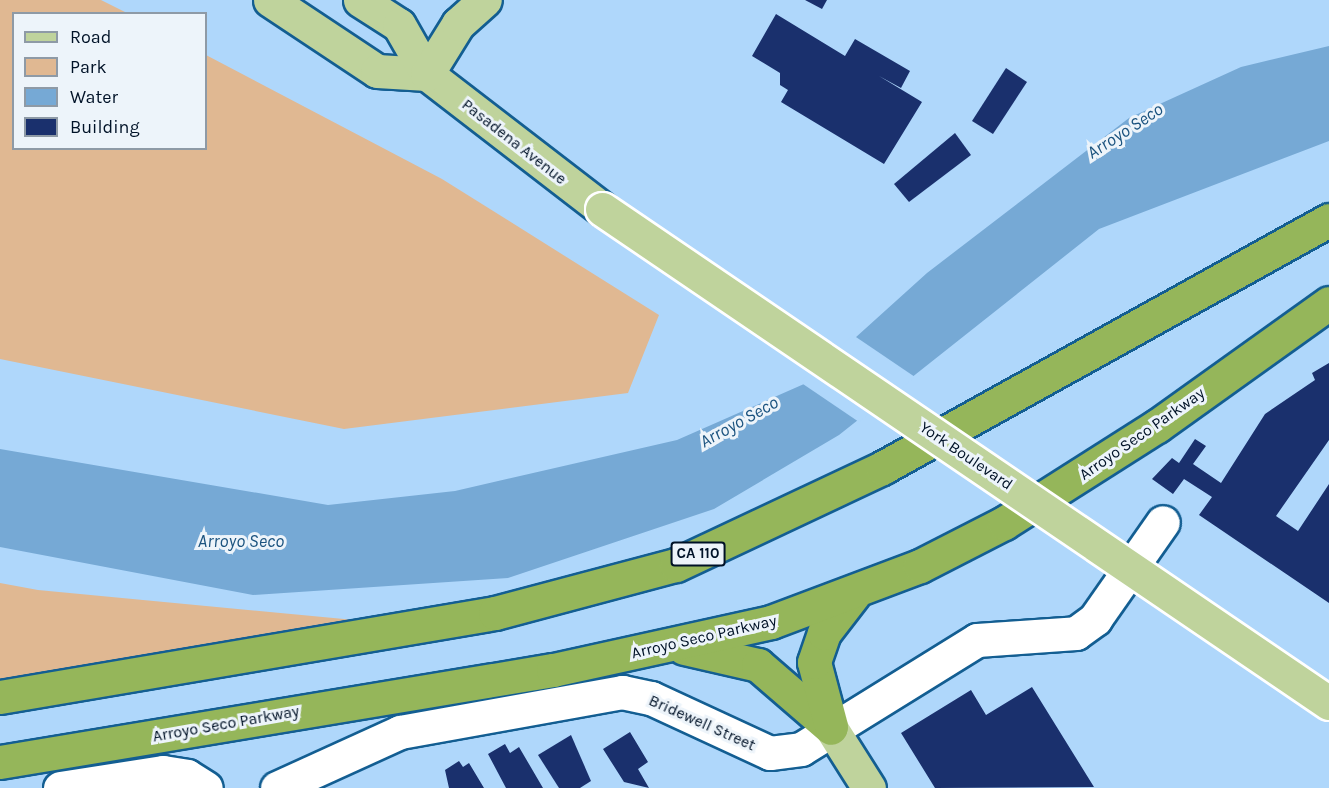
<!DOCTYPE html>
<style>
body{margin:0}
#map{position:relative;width:1329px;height:788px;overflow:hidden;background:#afd7fb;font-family:Karla,sans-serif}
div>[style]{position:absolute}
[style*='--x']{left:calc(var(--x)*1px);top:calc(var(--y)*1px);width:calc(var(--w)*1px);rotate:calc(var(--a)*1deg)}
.green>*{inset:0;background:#e0b892}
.water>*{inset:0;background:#76a9d5}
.pier>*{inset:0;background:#afd7fb}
.building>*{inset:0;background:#1a306d}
.roads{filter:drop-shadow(2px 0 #135e92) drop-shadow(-2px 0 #135e92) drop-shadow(0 2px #135e92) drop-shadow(0 -2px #135e92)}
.minor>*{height:33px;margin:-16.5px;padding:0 16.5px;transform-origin:16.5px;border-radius:16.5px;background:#fff}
.major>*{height:33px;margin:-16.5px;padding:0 16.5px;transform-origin:16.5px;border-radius:16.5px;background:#bfd39c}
.highway>*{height:33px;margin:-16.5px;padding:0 16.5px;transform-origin:16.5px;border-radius:16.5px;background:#95b65a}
.bridges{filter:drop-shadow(2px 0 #fff) drop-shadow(-2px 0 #fff) drop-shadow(0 2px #fff) drop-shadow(0 -2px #fff)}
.major-bridge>*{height:33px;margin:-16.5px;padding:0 16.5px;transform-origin:16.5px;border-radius:16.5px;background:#bfd39c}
span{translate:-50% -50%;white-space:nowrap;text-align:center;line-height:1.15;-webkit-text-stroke:6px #edf4fa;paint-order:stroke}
.shield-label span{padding:2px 4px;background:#edf4fa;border:2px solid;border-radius:4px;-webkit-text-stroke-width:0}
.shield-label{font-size:15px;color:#001227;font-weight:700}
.street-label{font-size:16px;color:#001227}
.water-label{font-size:18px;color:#1b537f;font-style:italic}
.legend{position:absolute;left:12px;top:12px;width:195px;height:138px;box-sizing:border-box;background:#edf4fa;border:2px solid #8e9aa6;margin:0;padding:8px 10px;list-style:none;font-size:18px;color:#001227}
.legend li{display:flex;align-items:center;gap:12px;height:30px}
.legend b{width:30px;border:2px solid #8e9aa6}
</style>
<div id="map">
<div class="green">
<div style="clip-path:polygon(0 0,101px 0,127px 13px,14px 14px,14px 148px,206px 148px,206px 55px,442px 179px,659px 315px,628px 393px,344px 429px,0 359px)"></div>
<div style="clip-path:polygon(0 583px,38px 590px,365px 621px,0 681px)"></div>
</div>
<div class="water">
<div style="clip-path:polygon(1329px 46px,1329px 141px,1099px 229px,839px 435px,714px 509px,508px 578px,253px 595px,0 547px,0 449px,328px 505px,455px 491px,677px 440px,804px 384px,927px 273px,1129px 118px,1241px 67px)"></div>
</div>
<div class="pier">
<div style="clip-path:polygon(853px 335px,915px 377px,859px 422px,800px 382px)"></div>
</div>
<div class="building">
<div style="clip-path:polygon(805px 0,827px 0,822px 9px)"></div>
<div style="clip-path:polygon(776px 14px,845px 56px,855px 39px,910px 71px,901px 88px,879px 76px,922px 102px,884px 164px,781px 102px,788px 90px,780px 85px,780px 73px,752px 56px)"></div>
<div style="clip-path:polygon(1006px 68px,1027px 82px,993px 134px,972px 121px)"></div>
<div style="clip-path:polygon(955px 133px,971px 155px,909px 202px,894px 184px)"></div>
<div style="clip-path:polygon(1329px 363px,1329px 440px,1276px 516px,1298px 531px,1329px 484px,1329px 603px,1199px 515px,1212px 497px,1184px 479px,1173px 494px,1152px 479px,1172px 458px,1179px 463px,1195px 439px,1206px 446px,1193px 464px,1221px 483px,1265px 414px,1315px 380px,1312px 373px)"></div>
<div style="clip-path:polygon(1032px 687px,1094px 787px,935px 788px,901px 733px,971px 690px,986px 715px)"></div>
<div style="clip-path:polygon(630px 732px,648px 762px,638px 769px,649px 788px,624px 782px,603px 749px)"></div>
<div style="clip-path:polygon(571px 735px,591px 781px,580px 788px,559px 788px,538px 755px)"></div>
<div style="clip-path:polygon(505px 744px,510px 753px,519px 747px,543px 788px,506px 788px,488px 754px)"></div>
<div style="clip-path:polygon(459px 761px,463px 767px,469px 763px,484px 788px,449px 788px,445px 770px)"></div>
</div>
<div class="roads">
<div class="minor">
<div style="--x:60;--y:788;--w:104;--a:-8.8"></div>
<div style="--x:163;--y:772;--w:24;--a:9"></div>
<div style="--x:187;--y:776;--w:22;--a:32"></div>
<div style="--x:277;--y:788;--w:135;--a:-24.5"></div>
<div style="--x:400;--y:732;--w:226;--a:-10.2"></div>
<div style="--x:622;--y:692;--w:30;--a:12"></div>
<div style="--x:651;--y:698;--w:131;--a:24.8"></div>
<div style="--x:770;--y:753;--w:31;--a:-7"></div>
<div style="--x:801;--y:749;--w:207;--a:-31.8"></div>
<div style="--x:977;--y:640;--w:99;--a:-4"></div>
<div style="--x:1076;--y:633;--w:24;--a:-36"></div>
<div style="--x:1095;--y:619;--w:118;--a:-55"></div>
</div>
<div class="major">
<div style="--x:270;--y:0;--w:128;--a:33.6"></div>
<div style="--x:377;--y:71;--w:50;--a:3.4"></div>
<div style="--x:360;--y:0;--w:46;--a:32.7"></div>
<div style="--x:399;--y:25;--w:56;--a:60.3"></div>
<div style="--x:427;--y:74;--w:221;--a:37.6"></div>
<div style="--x:427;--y:74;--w:59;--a:-58.2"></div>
<div style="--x:458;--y:24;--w:36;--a:-42"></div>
<div style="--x:831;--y:728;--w:71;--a:57.7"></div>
</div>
<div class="highway">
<div style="--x:684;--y:648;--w:76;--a:12.9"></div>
<div style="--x:758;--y:665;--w:96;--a:40.8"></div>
<div style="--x:0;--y:697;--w:502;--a:-9.63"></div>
<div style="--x:495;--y:613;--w:187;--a:-14.9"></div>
<div style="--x:676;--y:565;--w:228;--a:-25.2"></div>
<div style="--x:882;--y:468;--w:511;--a:-29.02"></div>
<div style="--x:831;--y:726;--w:66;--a:-104.9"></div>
<div style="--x:814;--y:662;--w:31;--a:-71"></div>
<div style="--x:824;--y:633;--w:49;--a:-52.4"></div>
<div style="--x:0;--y:762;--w:561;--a:-9.45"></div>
<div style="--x:553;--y:670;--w:223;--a:-12.4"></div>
<div style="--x:771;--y:622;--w:159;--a:-20.6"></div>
<div style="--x:920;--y:566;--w:94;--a:-27.1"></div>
<div style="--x:1004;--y:523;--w:181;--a:-32.4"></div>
<div style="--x:1157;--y:426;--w:211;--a:-35.6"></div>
</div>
</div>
<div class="bridges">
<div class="major-bridge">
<div style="--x:602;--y:209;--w:879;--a:34.2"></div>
</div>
</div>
<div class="shield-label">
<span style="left:698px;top:554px">CA 110</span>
</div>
<div class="street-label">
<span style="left:514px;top:142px;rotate:38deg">Pasadena Avenue</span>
<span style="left:1142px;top:434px;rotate:-35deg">Arroyo Seco Parkway</span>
<span style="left:966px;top:456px;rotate:34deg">York Boulevard</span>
<span style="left:704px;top:637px;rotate:-13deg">Arroyo Seco Parkway</span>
<span style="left:702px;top:723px;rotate:24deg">Bridewell Street</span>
<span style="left:226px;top:724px;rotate:-10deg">Arroyo Seco Parkway</span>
</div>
<div class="water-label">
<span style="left:1125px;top:131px;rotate:-33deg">Arroyo Seco</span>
<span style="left:739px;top:422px;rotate:-29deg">Arroyo Seco</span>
<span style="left:241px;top:541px">Arroyo Seco</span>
</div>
<ul class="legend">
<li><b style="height:8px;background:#bfd39c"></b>Road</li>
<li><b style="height:16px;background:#e0b892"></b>Park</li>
<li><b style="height:16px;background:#76a9d5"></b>Water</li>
<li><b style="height:16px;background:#1a306d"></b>Building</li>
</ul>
</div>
